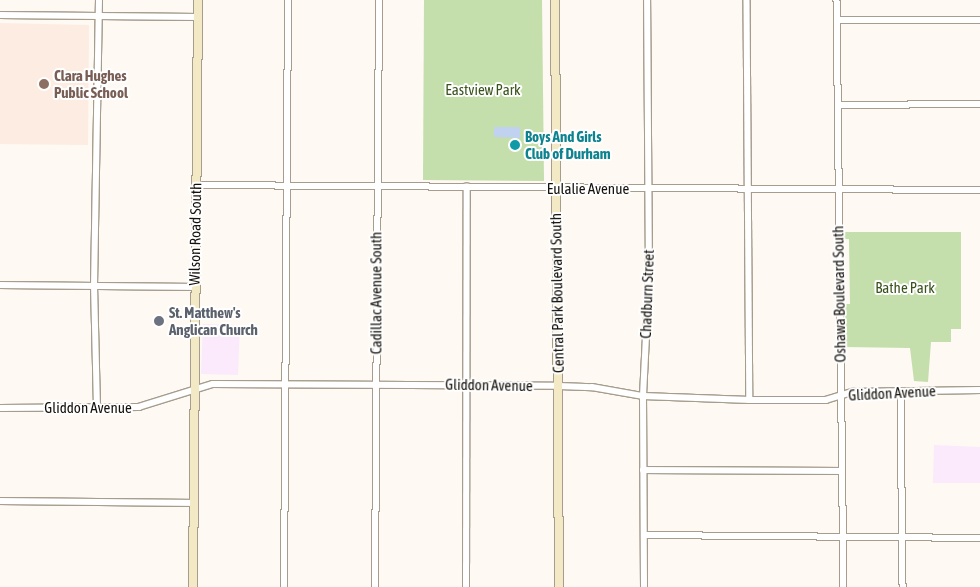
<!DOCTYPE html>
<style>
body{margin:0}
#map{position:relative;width:980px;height:587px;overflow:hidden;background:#fef9f3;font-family:"Asap Condensed",sans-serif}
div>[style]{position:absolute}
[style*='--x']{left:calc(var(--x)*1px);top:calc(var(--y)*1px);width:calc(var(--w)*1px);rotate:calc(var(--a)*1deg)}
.commercial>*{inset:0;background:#faeafc}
.education>*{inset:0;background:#fdece1}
.green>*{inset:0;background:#c4deac}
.water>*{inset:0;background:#c0d2f0}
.roads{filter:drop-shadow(1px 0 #a69d8e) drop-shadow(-1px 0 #a69d8e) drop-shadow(0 1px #a69d8e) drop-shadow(0 -1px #a69d8e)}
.street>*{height:5.5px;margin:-2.75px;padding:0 2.75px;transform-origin:2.75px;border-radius:2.75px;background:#fff}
.secondary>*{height:8px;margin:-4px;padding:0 4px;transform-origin:4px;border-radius:4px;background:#f3e9c4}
.dots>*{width:14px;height:14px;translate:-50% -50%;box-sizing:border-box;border:2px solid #fff;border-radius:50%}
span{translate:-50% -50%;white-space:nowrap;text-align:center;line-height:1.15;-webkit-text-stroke:4px #fff;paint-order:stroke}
.education-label{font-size:15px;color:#785e54;font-weight:700}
.left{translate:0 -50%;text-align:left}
.park-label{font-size:15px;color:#3a531c}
.culture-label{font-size:15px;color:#0d838f;font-weight:700}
.street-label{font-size:15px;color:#15110c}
.worship-label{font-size:15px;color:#5b616d;font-weight:700}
</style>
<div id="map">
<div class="commercial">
<div style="clip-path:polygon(203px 324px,240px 325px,238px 375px,201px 374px)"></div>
<div style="clip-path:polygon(934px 445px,980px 447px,980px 483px,933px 483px)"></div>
</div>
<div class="education">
<div style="clip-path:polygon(0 23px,89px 25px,88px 145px,0 144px)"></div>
</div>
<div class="green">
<div style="clip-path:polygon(424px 0,542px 0,544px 181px,423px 180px)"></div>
<div style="clip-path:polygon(843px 232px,961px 232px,961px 329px,951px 329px,951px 342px,931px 342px,928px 382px,914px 381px,910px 348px,845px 347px,844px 304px,850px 304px,849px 239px,843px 239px)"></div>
</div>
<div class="water">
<div style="clip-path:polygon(494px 127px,520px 127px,520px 138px,494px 137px)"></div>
</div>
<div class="roads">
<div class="street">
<div style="--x:747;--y:0;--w:400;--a:89.6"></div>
<div style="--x:837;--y:0;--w:587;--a:89.32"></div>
<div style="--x:0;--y:15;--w:197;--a:0.6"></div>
<div style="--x:838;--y:20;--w:142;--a:0"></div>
<div style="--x:838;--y:105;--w:142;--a:-0.4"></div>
<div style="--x:196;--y:185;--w:784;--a:0.37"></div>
<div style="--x:0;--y:285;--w:195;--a:0.6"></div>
<div style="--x:901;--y:391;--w:196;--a:89.4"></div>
<div style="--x:0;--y:408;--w:139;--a:-0.4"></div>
<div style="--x:139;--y:407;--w:77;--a:-17.3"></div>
<div style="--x:213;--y:384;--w:346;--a:0.3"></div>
<div style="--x:559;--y:386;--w:33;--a:2"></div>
<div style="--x:592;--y:387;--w:52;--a:10"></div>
<div style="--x:643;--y:396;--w:107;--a:2.1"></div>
<div style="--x:750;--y:400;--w:76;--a:0"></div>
<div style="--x:826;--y:400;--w:28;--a:-17"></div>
<div style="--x:853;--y:392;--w:127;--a:-0.9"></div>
<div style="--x:97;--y:408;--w:122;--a:-91.4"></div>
<div style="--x:94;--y:286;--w:286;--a:-89"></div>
<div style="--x:643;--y:470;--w:198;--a:0.3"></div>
<div style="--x:0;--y:501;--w:195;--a:0.6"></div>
<div style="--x:644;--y:535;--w:336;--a:0.5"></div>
<div style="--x:284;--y:587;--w:587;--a:-89.61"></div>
<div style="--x:375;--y:587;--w:587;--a:-89.61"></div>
<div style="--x:466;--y:587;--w:400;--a:-89.9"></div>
<div style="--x:644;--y:587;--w:191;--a:-90.3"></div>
<div style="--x:643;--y:396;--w:120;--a:-87.1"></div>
<div style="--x:649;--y:276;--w:276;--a:-90.4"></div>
</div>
<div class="secondary">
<div style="--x:555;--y:0;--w:587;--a:89.61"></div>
<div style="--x:193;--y:587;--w:587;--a:-89.51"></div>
</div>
</div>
<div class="dots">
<div style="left:44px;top:84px;background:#8d6e63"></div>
<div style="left:515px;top:145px;background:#0f9aa8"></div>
<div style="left:159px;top:321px;background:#6b7280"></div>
</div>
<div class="education-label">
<span class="left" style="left:54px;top:84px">Clara Hughes<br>Public School</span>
</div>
<div class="park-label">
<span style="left:483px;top:90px">Eastview Park</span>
<span style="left:905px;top:288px">Bathe Park</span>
</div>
<div class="culture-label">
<span class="left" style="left:525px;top:145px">Boys And Girls<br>Club of Durham</span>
</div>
<div class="street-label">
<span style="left:588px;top:189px">Eulalie Avenue</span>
<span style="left:195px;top:234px;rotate:-89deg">Wilson Road South</span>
<span style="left:376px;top:293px;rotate:-90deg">Cadillac Avenue South</span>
<span style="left:557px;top:293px;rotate:-91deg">Central Park Boulevard South</span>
<span style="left:647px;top:294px;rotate:-88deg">Chadburn Street</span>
<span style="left:839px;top:294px;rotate:-91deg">Oshawa Boulevard South</span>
<span style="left:489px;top:385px;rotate:1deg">Gliddon Avenue</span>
<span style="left:892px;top:393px;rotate:-3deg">Gliddon Avenue</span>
<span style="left:88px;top:408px">Gliddon Avenue</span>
</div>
<div class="worship-label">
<span class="left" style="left:169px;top:321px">St. Matthew's<br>Anglican Church</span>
</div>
</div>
